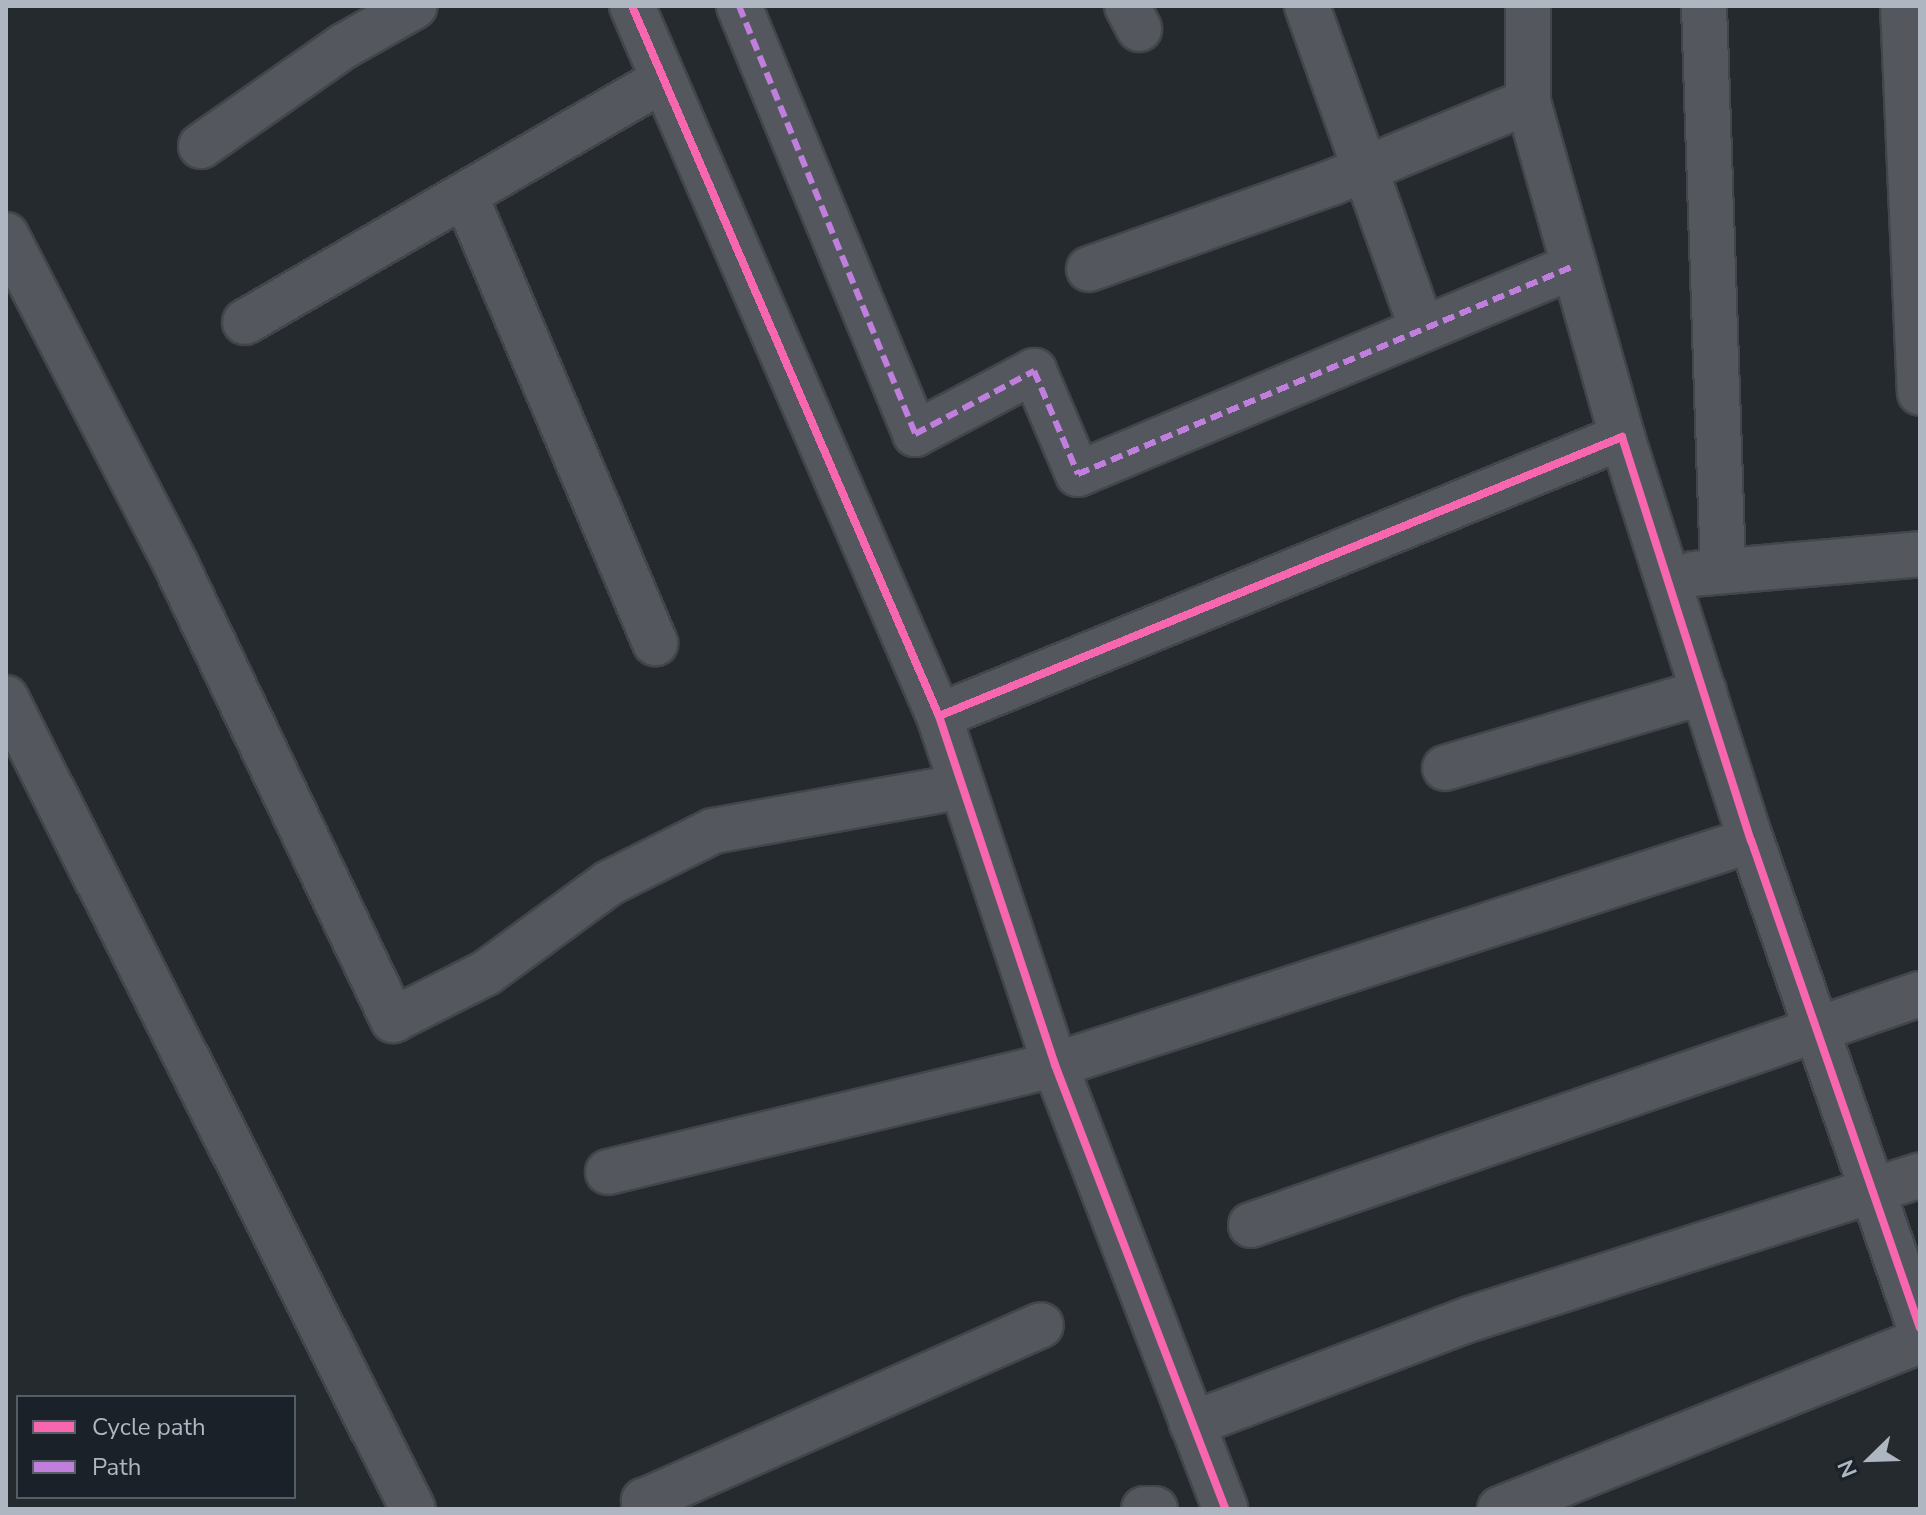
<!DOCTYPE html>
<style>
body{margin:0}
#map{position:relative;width:1926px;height:1515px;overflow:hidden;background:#252a2f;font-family:"Nunito Sans",sans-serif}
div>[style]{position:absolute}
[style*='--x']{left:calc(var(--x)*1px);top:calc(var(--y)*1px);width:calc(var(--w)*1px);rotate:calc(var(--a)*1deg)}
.roads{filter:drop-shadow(2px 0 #42464a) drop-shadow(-2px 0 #42464a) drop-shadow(0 2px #42464a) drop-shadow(0 -2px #42464a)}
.minor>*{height:44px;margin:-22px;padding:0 22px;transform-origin:22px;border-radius:22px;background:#54585e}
.quiet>*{height:6px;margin-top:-3px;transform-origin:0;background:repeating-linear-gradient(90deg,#c07fdc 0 12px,transparent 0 18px)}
.cycleway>*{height:8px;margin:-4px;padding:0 4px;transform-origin:4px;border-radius:4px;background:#f766af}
span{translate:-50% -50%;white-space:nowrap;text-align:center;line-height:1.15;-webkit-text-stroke:6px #1a2128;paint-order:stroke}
.frame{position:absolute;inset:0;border:8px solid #aeb7c1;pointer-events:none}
.legend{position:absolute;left:16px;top:1395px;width:280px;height:104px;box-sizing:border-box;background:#1a2128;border:2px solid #555d65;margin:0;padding:10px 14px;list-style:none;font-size:24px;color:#aeb7c1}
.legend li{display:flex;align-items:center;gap:16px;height:40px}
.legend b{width:40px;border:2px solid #555d65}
.north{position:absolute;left:1830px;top:1419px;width:80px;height:80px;-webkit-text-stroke:6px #1a2128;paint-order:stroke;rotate:247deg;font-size:22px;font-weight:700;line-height:32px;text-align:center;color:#aeb7c1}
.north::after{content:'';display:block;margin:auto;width:28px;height:36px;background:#aeb7c1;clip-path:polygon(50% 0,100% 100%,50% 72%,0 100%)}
</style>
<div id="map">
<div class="roads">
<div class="minor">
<div style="--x:632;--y:6;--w:774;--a:66.62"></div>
<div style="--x:939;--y:716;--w:368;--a:71.6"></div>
<div style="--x:1055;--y:1065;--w:475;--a:69"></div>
<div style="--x:739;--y:6;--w:463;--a:67.6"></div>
<div style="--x:915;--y:434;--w:135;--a:-27.9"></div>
<div style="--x:1034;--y:371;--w:112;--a:66.9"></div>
<div style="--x:1078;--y:474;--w:538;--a:-22.75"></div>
<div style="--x:1127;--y:6;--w:26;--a:62"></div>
<div style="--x:1307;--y:6;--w:343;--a:70.4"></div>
<div style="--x:1528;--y:6;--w:96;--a:90"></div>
<div style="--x:1528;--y:102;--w:348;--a:74.3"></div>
<div style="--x:1704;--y:6;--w:565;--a:88.07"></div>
<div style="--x:1903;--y:6;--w:387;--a:87.5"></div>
<div style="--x:201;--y:146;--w:174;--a:-35"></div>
<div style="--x:344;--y:46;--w:81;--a:-29.4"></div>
<div style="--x:465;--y:195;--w:487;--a:67"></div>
<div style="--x:6;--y:235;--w:373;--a:62.7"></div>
<div style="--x:177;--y:567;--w:502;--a:64.51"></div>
<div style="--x:393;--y:1020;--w:104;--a:-26.8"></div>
<div style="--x:486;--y:973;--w:152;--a:-36.2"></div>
<div style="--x:609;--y:883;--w:116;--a:-26.6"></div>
<div style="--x:713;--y:831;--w:253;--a:-10.2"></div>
<div style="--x:1089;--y:269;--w:257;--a:-19.6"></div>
<div style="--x:1331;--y:183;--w:213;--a:-22.4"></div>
<div style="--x:245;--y:322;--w:483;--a:-30.1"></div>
<div style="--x:1693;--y:574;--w:228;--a:-5"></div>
<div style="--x:6;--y:698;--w:907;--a:63.35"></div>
<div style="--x:939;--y:716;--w:738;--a:-22.22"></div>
<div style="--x:1622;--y:437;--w:423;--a:72.3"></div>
<div style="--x:1751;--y:840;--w:516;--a:70.9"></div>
<div style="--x:1445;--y:768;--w:270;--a:-16.4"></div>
<div style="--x:608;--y:1172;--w:460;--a:-13.5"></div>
<div style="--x:1055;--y:1065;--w:731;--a:-17.91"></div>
<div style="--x:1251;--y:1225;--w:708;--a:-19.05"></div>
<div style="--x:1192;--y:1424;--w:297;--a:-20.7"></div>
<div style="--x:1470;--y:1319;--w:472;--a:-17.7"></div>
<div style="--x:647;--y:1509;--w:9;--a:-111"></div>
<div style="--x:644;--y:1501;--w:434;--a:-23.9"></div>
<div style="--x:1144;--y:1509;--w:11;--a:0"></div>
<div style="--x:1500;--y:1509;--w:452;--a:-21.8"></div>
</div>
</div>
<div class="quiet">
<div style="--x:739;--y:6;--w:463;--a:67.6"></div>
<div style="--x:915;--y:434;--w:135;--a:-27.9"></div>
<div style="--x:1034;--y:371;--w:112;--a:66.9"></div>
<div style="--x:1078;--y:474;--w:538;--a:-22.75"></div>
</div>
<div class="cycleway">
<div style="--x:632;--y:6;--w:774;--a:66.62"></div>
<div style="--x:939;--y:716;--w:368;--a:71.6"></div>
<div style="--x:1055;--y:1065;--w:475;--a:69"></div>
<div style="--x:939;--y:716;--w:738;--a:-22.22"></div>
<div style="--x:1622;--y:437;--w:423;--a:72.3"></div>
<div style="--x:1751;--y:840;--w:516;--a:70.9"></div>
</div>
<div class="frame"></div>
<ul class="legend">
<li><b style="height:10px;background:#f766af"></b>Cycle path</li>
<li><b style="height:10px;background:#c07fdc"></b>Path</li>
</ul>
<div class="north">N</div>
</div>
